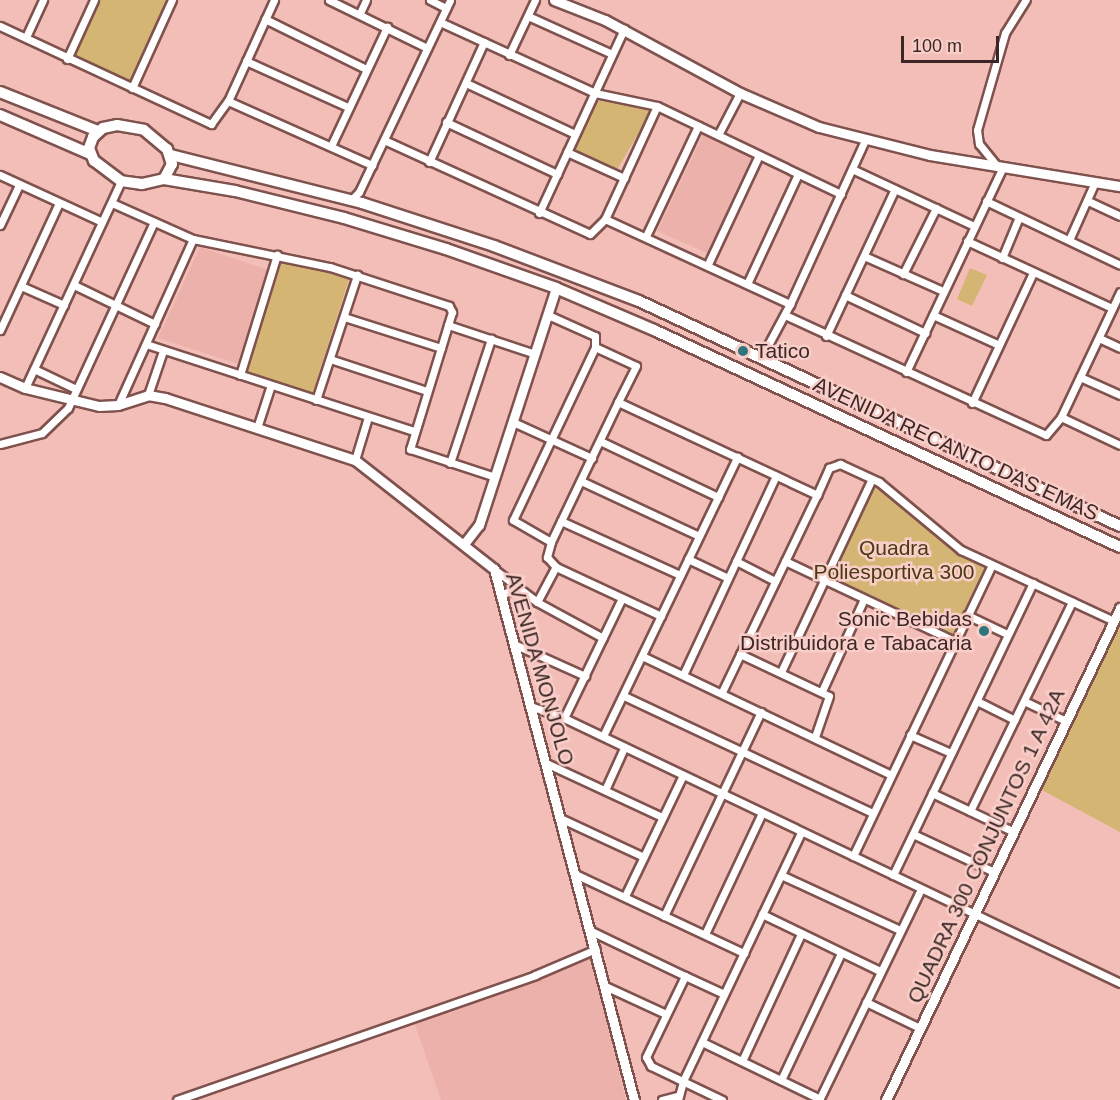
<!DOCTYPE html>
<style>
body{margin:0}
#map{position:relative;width:1120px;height:1100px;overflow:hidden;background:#f3beb8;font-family:Arial,sans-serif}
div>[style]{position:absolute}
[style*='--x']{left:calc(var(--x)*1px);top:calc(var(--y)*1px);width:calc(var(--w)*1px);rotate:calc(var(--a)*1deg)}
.built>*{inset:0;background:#edb1ab}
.green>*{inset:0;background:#d4b574}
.roads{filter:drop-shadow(2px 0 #7f524e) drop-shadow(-2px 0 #7f524e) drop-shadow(0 2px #7f524e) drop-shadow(0 -2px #7f524e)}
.minor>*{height:7px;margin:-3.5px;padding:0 3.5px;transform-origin:3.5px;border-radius:3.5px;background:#fff}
.tertiary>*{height:9px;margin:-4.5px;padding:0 4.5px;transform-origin:4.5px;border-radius:4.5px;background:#fff}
.secondary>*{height:10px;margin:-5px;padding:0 5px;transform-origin:5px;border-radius:5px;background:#fff}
.dots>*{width:16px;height:16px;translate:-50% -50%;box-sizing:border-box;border:3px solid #f9cec9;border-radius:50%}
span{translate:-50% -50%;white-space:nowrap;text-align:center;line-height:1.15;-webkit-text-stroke:5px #f9cec9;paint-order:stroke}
.poi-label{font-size:21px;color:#3b2725}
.left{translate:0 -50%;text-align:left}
.right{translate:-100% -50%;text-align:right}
.street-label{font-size:21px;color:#3b2725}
.park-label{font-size:21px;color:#4a3913}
.scale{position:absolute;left:901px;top:36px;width:98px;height:27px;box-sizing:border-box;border:3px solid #3b2725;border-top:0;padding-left:8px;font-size:18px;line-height:21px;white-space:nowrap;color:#3b2725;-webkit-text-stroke:4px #f9cec9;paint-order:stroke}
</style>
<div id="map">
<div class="built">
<div style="clip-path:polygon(704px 133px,752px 156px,707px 253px,657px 231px)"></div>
<div style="clip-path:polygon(200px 247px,268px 270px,238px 364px,158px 338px)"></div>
<div style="clip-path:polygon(590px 955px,626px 1100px,441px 1100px,413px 1019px)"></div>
</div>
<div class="green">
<div style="clip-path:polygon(95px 0,176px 0,136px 86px,69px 55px)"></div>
<div style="clip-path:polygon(595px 101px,627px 102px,652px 111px,616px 171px,571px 151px)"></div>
<div style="clip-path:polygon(280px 262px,350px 276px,312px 395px,246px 371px)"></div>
<div style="clip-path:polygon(970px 268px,987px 275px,972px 306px,957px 299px)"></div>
<div style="clip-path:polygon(875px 485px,947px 546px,984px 568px,952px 637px,831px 578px)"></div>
<div style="clip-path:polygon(1120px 620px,1120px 832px,1040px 789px)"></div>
</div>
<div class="roads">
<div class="minor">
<div style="--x:329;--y:0;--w:109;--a:26.1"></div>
<div style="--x:430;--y:0;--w:18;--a:27"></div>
<div style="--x:360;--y:13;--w:14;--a:-65"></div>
<div style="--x:528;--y:16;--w:92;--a:24.3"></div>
<div style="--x:265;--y:19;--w:113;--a:26.3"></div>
<div style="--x:440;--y:22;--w:170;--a:24.6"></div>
<div style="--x:595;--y:93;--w:63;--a:11.8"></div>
<div style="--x:657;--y:106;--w:204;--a:25.6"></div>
<div style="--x:0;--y:26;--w:233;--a:24.9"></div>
<div style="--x:211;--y:124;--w:29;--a:-54"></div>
<div style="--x:228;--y:101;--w:111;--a:-65.5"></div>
<div style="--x:26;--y:37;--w:41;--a:-65.3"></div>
<div style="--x:509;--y:55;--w:61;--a:-64.7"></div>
<div style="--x:67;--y:59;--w:65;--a:-65.4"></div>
<div style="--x:246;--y:61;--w:112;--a:24.3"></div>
<div style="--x:466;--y:83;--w:120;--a:25.1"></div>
<div style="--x:132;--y:88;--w:97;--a:-65.6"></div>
<div style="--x:228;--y:101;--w:158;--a:24"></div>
<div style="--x:446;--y:122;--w:123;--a:25.1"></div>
<div style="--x:718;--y:135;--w:47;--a:-62.4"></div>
<div style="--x:384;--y:140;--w:226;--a:24.5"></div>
<div style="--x:590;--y:234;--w:21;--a:-45"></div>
<div style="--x:605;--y:219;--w:124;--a:-65.3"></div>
<div style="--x:331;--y:146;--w:132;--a:-64.8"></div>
<div style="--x:567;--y:152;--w:63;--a:24.5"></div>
<div style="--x:429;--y:162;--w:132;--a:-65.4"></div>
<div style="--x:997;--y:166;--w:28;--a:-129"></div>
<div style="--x:979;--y:144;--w:14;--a:-98"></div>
<div style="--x:977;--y:130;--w:101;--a:-73.9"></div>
<div style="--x:1005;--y:33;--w:39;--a:-58"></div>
<div style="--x:852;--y:169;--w:135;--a:25"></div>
<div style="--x:0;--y:175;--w:112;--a:24.7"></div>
<div style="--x:351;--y:200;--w:11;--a:-45"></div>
<div style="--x:359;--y:192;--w:212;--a:-64.6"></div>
<div style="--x:986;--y:201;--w:148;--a:25.5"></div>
<div style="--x:1088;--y:201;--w:35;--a:25"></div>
<div style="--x:112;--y:203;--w:89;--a:24"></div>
<div style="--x:193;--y:239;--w:140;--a:11.6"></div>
<div style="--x:330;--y:267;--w:125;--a:18.1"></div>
<div style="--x:449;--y:306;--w:7;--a:63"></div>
<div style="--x:452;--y:312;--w:14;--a:107"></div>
<div style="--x:448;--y:325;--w:130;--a:107"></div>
<div style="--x:410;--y:449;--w:89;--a:18.2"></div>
<div style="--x:539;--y:213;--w:203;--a:-65.2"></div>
<div style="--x:605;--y:219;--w:204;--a:24.7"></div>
<div style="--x:0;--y:225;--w:44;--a:-64.6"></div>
<div style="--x:646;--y:236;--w:122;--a:-64.7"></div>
<div style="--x:1069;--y:240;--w:64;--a:-65.9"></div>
<div style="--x:967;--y:241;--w:160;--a:24.8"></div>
<div style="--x:864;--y:256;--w:86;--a:23.9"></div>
<div style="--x:1002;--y:258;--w:44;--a:-67.5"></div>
<div style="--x:708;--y:264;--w:120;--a:-64.9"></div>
<div style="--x:903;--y:274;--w:74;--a:-63.4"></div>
<div style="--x:747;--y:284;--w:121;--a:-65.1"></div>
<div style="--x:74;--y:285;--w:90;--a:25.7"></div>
<div style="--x:21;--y:286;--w:47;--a:23.8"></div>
<div style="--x:845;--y:295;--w:89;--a:25.4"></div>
<div style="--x:548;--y:315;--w:51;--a:24.1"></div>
<div style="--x:595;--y:336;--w:11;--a:90"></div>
<div style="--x:595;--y:347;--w:45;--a:24.9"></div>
<div style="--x:636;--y:366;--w:40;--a:116.6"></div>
<div style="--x:618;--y:402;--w:220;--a:25"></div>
<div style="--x:817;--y:495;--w:30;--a:-66"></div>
<div style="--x:829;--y:468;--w:12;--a:-20"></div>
<div style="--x:840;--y:464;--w:43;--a:24.8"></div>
<div style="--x:879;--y:482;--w:107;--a:39.7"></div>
<div style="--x:961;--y:550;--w:169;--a:24.9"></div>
<div style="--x:785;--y:315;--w:287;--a:24.7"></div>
<div style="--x:1046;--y:435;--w:23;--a:-50"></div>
<div style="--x:1061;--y:417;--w:138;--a:-64.7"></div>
<div style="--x:933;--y:315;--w:72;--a:24.4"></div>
<div style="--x:344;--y:317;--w:102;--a:17.7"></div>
<div style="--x:448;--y:325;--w:92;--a:18.4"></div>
<div style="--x:0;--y:330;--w:140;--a:-65.1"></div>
<div style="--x:826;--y:336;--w:162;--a:-64.9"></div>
<div style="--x:1099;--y:338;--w:23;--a:25"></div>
<div style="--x:146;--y:344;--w:282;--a:18"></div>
<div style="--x:761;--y:358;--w:61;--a:-61.8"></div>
<div style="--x:790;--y:304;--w:178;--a:-65.4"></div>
<div style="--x:330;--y:359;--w:102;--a:18.3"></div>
<div style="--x:34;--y:369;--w:47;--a:25.5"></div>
<div style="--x:906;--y:372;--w:227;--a:-64.7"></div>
<div style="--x:240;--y:375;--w:126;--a:-72.9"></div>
<div style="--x:1080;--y:377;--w:44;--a:24.2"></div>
<div style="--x:25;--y:388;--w:228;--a:-65.1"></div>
<div style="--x:148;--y:395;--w:46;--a:-71.2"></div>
<div style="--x:316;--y:400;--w:132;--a:-71.8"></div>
<div style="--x:618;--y:402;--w:155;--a:115.6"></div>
<div style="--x:551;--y:542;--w:16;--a:105"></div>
<div style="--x:547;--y:557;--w:13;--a:48"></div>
<div style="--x:556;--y:567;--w:116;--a:25"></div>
<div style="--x:972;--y:403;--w:144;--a:-64.9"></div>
<div style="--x:118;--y:405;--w:182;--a:-65.7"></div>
<div style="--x:1061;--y:417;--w:65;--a:25.4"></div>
<div style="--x:513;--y:422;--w:87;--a:24.5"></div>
<div style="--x:257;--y:428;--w:45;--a:-72"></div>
<div style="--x:600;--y:441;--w:131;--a:25.4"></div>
<div style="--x:0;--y:444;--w:43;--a:-14.7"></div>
<div style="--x:42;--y:433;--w:36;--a:-44"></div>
<div style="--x:68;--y:408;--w:205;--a:-65.2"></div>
<div style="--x:355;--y:460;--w:45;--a:-73.2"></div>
<div style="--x:450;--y:463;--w:131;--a:-71.7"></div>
<div style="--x:581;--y:481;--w:130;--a:25"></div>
<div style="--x:561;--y:521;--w:131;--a:24.4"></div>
<div style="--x:551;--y:542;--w:44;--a:-149.9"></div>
<div style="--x:513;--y:520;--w:191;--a:-64.6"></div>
<div style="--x:688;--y:559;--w:44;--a:25.4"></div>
<div style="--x:736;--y:561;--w:44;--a:27.1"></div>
<div style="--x:785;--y:561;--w:187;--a:25.3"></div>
<div style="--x:494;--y:569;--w:54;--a:37.5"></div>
<div style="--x:537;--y:602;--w:75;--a:28.6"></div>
<div style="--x:503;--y:594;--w:14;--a:-25"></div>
<div style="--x:537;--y:602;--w:40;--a:-62"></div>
<div style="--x:967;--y:615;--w:44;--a:25.4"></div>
<div style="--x:516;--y:645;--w:76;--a:24.2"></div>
<div style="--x:740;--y:654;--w:98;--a:25.3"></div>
<div style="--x:829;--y:696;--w:43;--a:108.9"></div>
<div style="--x:642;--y:656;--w:276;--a:25.5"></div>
<div style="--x:781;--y:672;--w:213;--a:-64.8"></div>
<div style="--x:683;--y:675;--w:220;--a:-65"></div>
<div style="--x:822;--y:691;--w:101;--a:-65.5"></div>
<div style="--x:722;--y:692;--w:219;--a:-64.3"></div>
<div style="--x:624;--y:696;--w:275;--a:25.2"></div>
<div style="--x:977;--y:701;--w:42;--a:26.6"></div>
<div style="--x:1024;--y:701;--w:47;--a:25.5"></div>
<div style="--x:530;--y:706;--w:36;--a:19"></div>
<div style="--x:564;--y:718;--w:616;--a:25.48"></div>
<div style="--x:564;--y:718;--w:133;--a:-64.2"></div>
<div style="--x:910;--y:735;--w:45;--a:23.7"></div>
<div style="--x:603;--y:736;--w:310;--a:-64.3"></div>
<div style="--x:548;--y:764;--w:126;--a:24.9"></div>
<div style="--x:605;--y:790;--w:46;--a:-65.7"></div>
<div style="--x:932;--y:793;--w:91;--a:25.4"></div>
<div style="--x:970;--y:811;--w:233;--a:-64"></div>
<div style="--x:562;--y:819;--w:90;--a:24.9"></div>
<div style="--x:913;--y:834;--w:89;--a:25.1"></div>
<div style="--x:853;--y:856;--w:320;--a:-64.5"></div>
<div style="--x:575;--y:874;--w:187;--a:25.1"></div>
<div style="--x:781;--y:875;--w:131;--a:24.8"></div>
<div style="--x:893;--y:875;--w:324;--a:-64.4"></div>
<div style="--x:625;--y:896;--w:134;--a:-64.4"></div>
<div style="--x:762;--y:914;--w:131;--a:25.8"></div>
<div style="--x:664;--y:916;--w:226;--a:-64.6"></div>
<div style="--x:591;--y:931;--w:104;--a:25.6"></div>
<div style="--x:705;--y:934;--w:134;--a:-64.8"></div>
<div style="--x:605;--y:986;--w:67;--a:24.7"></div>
<div style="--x:866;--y:1002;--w:60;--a:25.7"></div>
<div style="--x:702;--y:1042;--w:131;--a:25.8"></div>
<div style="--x:742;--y:1061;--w:140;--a:-65.1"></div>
<div style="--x:781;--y:1080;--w:140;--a:-64.7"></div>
<div style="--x:177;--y:1100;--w:379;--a:-19.2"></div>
<div style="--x:535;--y:975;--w:66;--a:-23.1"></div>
<div style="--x:662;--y:1100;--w:16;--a:-15"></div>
<div style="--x:678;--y:1100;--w:20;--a:-75"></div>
<div style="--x:683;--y:1081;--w:276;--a:-64.6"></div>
<div style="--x:722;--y:1100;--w:79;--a:-154.4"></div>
<div style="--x:651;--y:1066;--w:10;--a:-119"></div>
<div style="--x:646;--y:1057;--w:90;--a:-64.3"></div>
<div style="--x:685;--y:976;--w:43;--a:24.8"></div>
<div style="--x:819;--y:1100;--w:234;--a:-64.2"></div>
</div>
<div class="tertiary">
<div style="--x:554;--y:0;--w:55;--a:21.4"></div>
<div style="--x:605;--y:20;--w:153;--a:28.4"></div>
<div style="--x:740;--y:93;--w:86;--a:23.3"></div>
<div style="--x:819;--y:127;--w:114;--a:14.2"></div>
<div style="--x:930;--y:155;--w:193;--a:9.3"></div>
<div style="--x:0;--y:377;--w:27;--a:24"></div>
<div style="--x:25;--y:388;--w:76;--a:13.7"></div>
<div style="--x:99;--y:406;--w:19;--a:-3"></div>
<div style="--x:118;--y:405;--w:32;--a:-18"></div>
<div style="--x:148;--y:395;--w:17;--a:10"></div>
<div style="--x:165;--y:398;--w:200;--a:18.1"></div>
<div style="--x:355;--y:460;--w:177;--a:38.1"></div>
<div style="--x:494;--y:569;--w:549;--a:75.23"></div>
<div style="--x:464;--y:544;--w:24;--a:-52"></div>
<div style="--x:479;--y:525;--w:249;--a:-72"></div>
<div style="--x:886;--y:1100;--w:545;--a:-64.56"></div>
</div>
<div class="secondary">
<div style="--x:0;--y:92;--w:105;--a:21.7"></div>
<div style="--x:0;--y:115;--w:98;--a:23.4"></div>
<div style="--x:117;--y:125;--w:27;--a:10"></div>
<div style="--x:144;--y:130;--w:30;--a:40"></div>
<div style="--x:167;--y:149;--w:16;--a:72"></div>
<div style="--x:172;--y:164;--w:17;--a:118"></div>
<div style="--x:164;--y:179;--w:23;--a:167"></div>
<div style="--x:142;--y:184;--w:21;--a:-172"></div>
<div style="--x:121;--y:181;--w:34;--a:-143"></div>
<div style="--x:94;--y:161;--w:14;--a:-111"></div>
<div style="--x:89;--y:148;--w:12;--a:-70"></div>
<div style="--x:93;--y:137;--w:13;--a:-42"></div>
<div style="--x:103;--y:128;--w:14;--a:-12"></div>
<div style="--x:171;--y:155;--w:197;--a:14.1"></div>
<div style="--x:362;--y:203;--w:139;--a:18"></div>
<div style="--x:494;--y:246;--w:155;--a:20.8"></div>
<div style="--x:639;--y:301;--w:531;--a:25.07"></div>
<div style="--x:164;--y:179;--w:72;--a:9.6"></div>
<div style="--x:235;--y:191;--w:112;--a:13.9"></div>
<div style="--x:344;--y:218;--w:107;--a:16.9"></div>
<div style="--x:446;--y:249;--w:117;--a:19.5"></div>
<div style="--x:556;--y:288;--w:107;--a:23.2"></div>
<div style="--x:654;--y:330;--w:514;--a:24.97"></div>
</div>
</div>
<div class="dots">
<div style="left:743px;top:351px;background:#2d767e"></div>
<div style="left:984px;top:631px;background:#2d767e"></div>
</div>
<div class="poi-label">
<span class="left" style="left:755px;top:351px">Tatico</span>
<span class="right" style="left:972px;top:631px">Sonic Bebidas<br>Distribuidora e Tabacaria</span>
</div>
<div class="street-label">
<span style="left:956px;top:449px;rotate:25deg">AVENIDA RECANTO DAS EMAS</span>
<span style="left:540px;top:669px;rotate:74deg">AVENIDA MONJOLO</span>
<span style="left:986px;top:846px;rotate:-65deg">QUADRA 300 CONJUNTOS 1 A 42A</span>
</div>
<div class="park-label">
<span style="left:894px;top:560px">Quadra<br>Poliesportiva 300</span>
</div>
<div class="scale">100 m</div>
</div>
